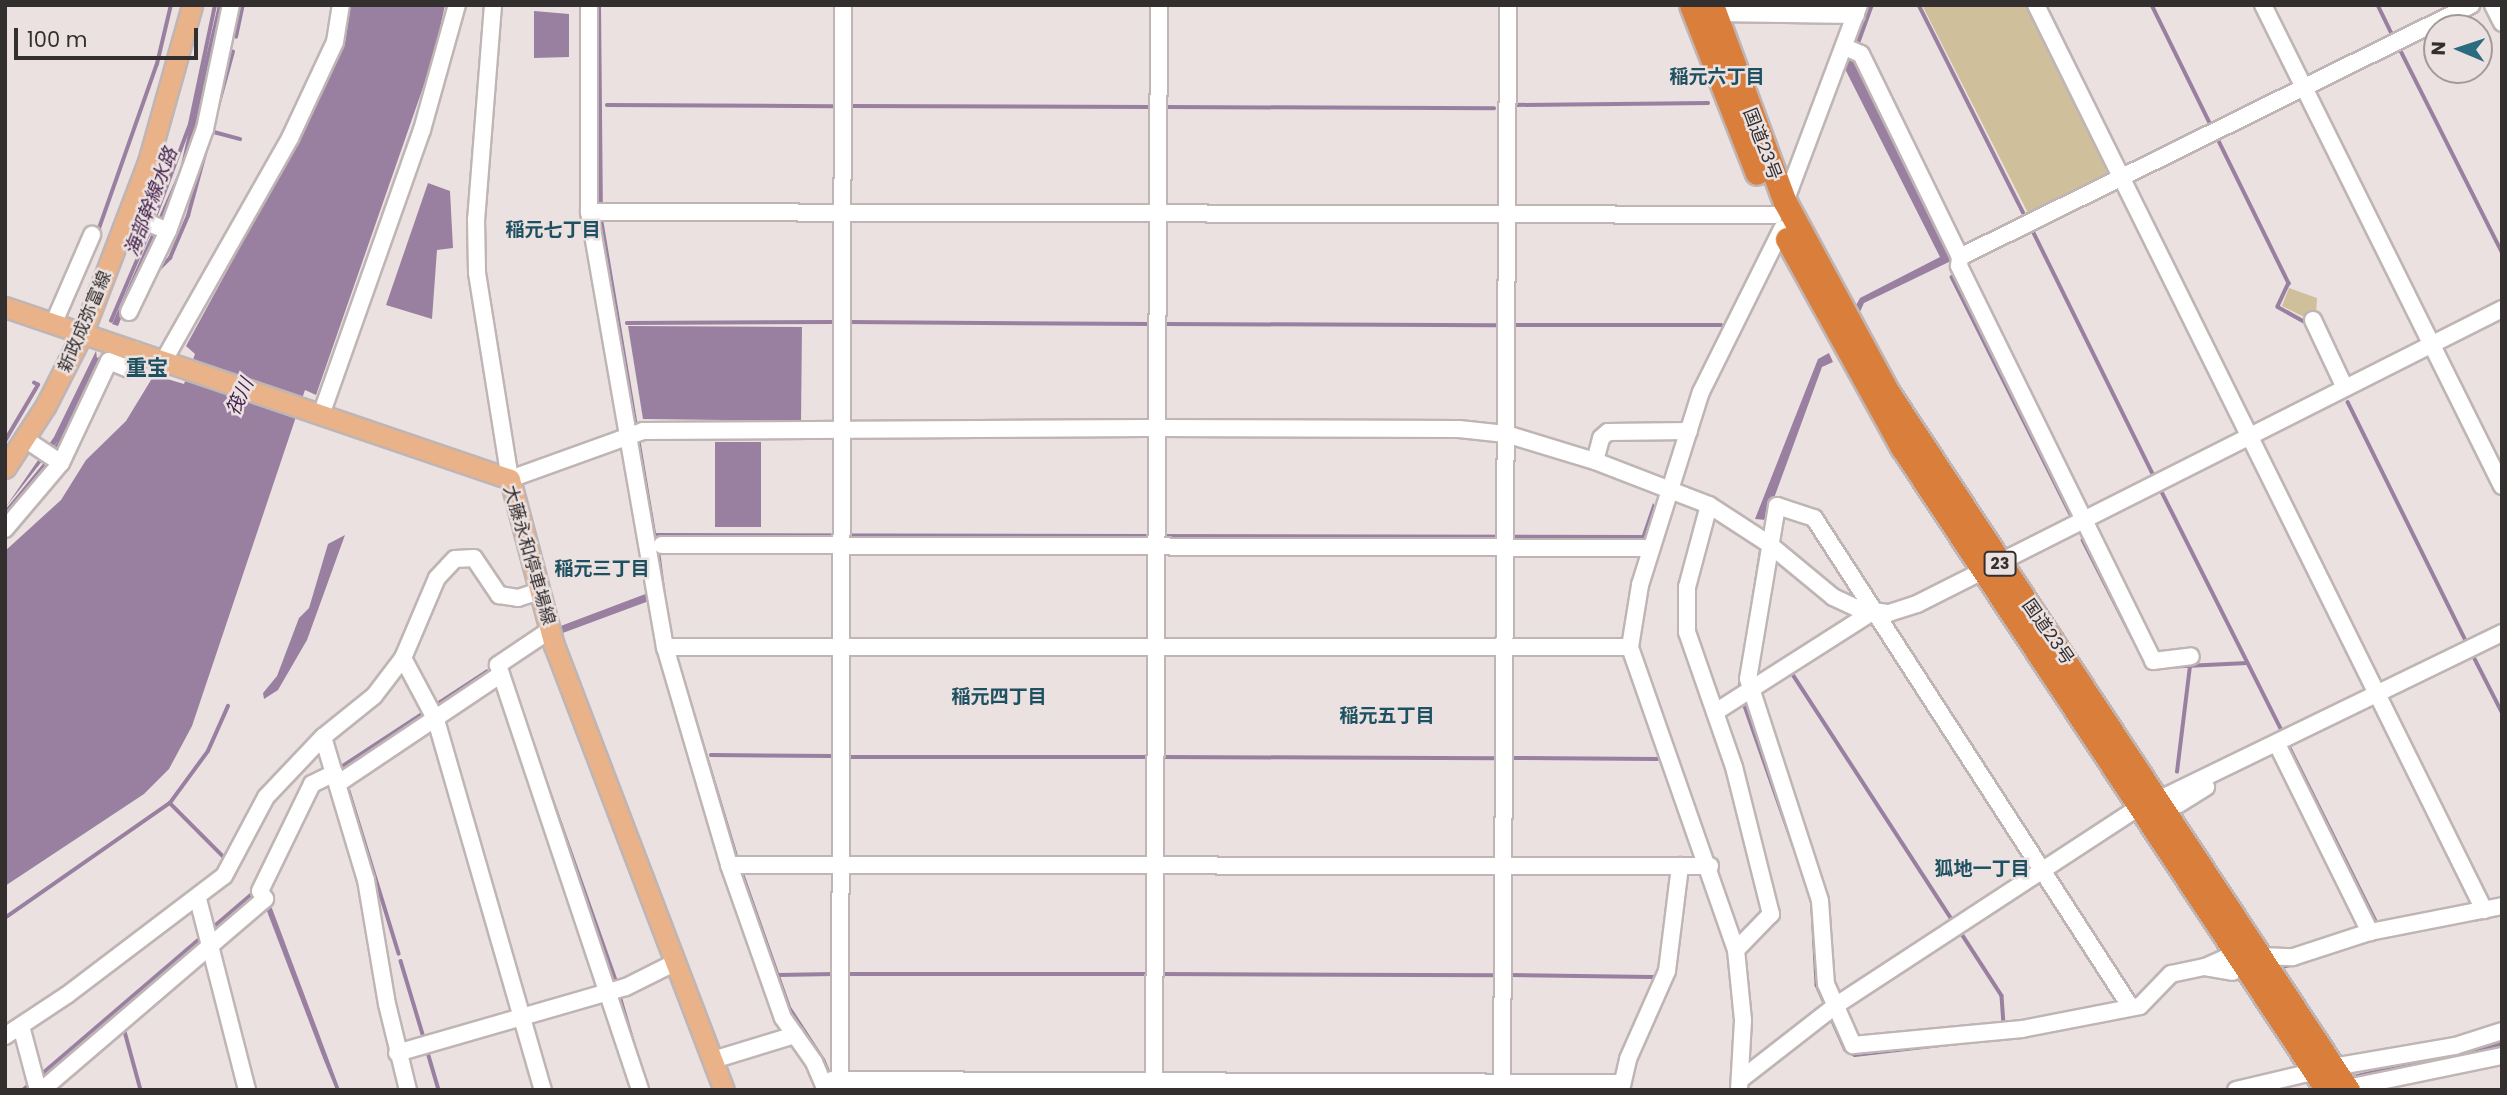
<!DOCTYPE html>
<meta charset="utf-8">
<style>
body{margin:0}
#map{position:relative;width:2507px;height:1095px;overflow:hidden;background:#ebe1e0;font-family:Poppins,"Noto Sans JP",sans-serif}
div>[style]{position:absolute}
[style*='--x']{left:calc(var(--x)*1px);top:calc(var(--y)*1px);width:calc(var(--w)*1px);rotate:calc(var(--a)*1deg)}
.green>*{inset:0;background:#d0bf9b}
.water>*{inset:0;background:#9980a1}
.stream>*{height:3.5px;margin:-1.75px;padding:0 1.75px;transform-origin:1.75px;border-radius:1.75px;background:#9980a1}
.roads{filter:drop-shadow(2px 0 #bfb5b4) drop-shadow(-2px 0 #bfb5b4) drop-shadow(0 2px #bfb5b4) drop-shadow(0 -2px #bfb5b4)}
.minor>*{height:16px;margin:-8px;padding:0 8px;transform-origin:8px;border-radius:8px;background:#fff}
.major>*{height:19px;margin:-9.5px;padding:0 9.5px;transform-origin:9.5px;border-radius:9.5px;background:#e9b289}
.highway>*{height:23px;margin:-11.5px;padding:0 11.5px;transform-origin:11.5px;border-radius:11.5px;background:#da7e3b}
span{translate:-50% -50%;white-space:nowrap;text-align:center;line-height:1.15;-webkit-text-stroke:5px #ebe1e0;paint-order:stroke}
.shield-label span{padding:2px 5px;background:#ebe1e0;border:2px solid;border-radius:5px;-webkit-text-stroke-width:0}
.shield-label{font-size:16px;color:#332f2f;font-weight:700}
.street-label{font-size:18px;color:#332f2f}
.neighbourhood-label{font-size:19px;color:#1d5060;font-weight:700}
.water-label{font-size:19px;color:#401d4a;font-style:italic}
.quarter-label{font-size:21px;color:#1d5060;font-weight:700}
.frame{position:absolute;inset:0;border:7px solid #332f2f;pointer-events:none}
.north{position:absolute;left:2423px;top:14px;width:70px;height:70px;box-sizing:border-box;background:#ebe1e0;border:2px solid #a19a99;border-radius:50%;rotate:272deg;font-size:19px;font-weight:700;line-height:28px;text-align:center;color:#332f2f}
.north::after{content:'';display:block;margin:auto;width:24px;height:32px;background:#2b6b7f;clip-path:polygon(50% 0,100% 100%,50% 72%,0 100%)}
.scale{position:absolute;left:14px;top:28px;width:184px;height:32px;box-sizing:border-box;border:4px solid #332f2f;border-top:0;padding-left:9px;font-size:21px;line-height:24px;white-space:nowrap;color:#332f2f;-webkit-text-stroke:5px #ebe1e0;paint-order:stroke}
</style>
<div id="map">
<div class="green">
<div style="clip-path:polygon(1922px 5px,2032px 5px,2114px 172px,2030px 217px)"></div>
<div style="clip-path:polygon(2289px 288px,2317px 298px,2316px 317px,2308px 319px,2282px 306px)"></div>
</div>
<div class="water">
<div style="clip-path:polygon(218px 5px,225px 5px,200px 127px,118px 326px,112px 324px,180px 169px)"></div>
<div style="clip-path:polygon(350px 5px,445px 5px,434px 56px,316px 395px,305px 390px,192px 726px,169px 769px,144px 794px,5px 886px,5px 551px,61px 500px,86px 460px,126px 421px,154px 375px,184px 384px,195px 354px,186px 346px,300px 137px,346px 27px)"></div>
<div style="clip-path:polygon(594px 5px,601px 5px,603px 219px,656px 533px,1642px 535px,1653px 503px,1658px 511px,1646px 542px,660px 551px,671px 633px,739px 859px,791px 1007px,825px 1059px,838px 1090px,833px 1090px,787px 1007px,733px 856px,657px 598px,560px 634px,558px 627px,656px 590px,596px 205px)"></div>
<div style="clip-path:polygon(1864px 5px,1874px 5px,1854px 60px,1953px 260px,1864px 303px,1859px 314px,1855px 307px,1860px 298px,1940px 257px,1843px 65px)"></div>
<div style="clip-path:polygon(534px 11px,569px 14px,569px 57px,534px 58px)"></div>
<div style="clip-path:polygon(428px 183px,450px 191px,453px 248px,437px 250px,432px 319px,386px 305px)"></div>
<div style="clip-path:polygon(628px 326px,802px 327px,801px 421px,643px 419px)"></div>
<div style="clip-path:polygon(96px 351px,97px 358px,104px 355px,72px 427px,47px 470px,5px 519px,5px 510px,42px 465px,58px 441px,5px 508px,54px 437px)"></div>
<div style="clip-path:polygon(1829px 353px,1833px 362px,1822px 367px,1766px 520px,1755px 519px,1818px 359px)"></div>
<div style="clip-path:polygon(715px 442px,761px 442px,761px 527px,715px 527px)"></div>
<div style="clip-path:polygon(345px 535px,307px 640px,278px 690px,264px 699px,263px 693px,277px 676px,299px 618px,309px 608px,328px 544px)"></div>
<div style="clip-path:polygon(487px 669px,491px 673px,342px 772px,339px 766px)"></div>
<div style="clip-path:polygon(508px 669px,619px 984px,614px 986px,505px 675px)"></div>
<div style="clip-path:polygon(250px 893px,255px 901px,35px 1090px,20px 1090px)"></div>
<div style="clip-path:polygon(270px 903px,340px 1090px,336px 1090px,323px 1058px,265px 906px)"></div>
<div style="clip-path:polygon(621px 994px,649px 1090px,644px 1090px,616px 996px)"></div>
<div style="clip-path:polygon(2502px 1040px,2502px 1050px,2356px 1079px,2353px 1075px)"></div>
</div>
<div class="stream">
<div style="--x:1919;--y:5;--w:238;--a:63.3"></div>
<div style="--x:2152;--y:5;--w:134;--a:63.8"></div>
<div style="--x:2378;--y:5;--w:32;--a:64"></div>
<div style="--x:236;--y:37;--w:33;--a:-78"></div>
<div style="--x:2400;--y:49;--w:227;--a:63.3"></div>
<div style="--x:607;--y:105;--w:226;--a:0.3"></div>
<div style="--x:1513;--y:105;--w:195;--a:-0.6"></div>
<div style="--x:849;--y:106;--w:302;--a:0.2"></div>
<div style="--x:1164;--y:107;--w:330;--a:0.2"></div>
<div style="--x:214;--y:132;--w:27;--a:15"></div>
<div style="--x:2218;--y:139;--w:161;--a:63.8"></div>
<div style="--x:2289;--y:283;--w:26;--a:115"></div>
<div style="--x:2278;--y:307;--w:35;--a:29"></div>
<div style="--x:154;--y:220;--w:103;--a:-69.4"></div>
<div style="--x:190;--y:124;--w:122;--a:-78.1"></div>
<div style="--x:2033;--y:231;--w:273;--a:63.7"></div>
<div style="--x:97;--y:234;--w:180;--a:-70.6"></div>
<div style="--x:157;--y:64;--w:61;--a:-76.7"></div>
<div style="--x:154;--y:274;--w:23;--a:-45"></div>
<div style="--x:170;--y:258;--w:46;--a:-66.8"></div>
<div style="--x:188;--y:216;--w:170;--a:-74.7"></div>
<div style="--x:1952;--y:277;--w:268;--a:63.4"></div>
<div style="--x:111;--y:321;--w:99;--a:-66.8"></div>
<div style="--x:848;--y:322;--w:303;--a:0.4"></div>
<div style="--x:627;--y:323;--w:210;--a:-0.3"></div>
<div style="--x:1164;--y:324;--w:332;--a:0.2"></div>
<div style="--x:1513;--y:325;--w:208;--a:0"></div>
<div style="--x:2348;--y:402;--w:269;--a:63.7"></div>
<div style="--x:5;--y:441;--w:65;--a:-59.5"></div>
<div style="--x:38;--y:385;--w:4;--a:-153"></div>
<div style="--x:2160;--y:488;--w:274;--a:63.3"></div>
<div style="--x:2083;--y:540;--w:110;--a:63"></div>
<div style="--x:2473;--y:655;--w:64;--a:63"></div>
<div style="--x:2165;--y:667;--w:82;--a:-2.8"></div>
<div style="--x:1792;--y:673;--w:296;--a:57"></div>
<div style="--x:1739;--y:691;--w:142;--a:-81.1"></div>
<div style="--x:1745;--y:706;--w:148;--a:70.7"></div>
<div style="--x:2289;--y:746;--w:200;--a:63.6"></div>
<div style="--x:711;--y:755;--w:121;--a:0.5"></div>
<div style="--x:849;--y:757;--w:299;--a:0"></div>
<div style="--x:1163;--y:757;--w:332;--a:0.2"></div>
<div style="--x:1510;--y:758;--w:147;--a:0.4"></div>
<div style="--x:2177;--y:772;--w:107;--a:-83"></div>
<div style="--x:349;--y:791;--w:170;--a:72.9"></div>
<div style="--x:170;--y:803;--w:81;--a:45"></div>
<div style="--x:2014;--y:812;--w:57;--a:57.1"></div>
<div style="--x:2055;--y:874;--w:148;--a:57.2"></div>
<div style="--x:1813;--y:910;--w:75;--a:86.9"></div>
<div style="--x:1817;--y:985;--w:17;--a:66"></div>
<div style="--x:5;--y:918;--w:201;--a:-34.9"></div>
<div style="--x:170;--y:803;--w:64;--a:-53.8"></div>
<div style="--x:208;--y:751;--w:49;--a:-66"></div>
<div style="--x:2474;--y:920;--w:29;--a:-12"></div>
<div style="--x:1960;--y:931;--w:77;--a:57.1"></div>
<div style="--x:2002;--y:996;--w:27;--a:86"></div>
<div style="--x:2351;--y:946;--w:17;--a:-17"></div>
<div style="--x:401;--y:961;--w:84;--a:73.3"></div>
<div style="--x:2279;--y:968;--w:16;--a:-15"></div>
<div style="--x:846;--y:974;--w:302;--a:0"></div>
<div style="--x:1161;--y:974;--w:336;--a:0.2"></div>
<div style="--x:778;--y:975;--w:56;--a:-1"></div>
<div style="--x:1510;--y:975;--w:143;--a:0.8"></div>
<div style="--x:2145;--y:1011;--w:30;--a:-45"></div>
<div style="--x:1832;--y:1019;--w:34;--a:66"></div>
<div style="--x:1846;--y:1050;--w:10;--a:29"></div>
<div style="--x:1855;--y:1055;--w:114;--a:-6.6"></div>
<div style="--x:124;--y:1028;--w:64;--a:74.7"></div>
<div style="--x:427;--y:1049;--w:43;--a:73.7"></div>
</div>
<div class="roads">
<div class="minor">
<div style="--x:493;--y:5;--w:215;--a:94.5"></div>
<div style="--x:476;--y:219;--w:54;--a:88.9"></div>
<div style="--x:477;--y:273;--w:209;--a:80.9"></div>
<div style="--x:510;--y:479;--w:141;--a:-19.8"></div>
<div style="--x:643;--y:431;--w:515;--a:-0.33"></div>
<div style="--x:1158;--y:428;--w:301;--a:0.2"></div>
<div style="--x:1459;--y:429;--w:47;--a:6.1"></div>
<div style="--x:1506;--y:434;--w:93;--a:16.9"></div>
<div style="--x:1595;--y:461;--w:122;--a:21.1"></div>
<div style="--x:1709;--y:505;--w:72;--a:33"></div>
<div style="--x:1769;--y:544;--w:83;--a:39.6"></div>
<div style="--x:1833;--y:597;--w:29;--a:25"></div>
<div style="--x:1859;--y:609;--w:30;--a:8"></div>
<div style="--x:1889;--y:613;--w:29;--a:-18"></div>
<div style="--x:1917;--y:604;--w:655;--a:-26.76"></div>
<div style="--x:589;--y:5;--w:207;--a:90"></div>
<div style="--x:589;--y:212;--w:442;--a:80.1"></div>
<div style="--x:665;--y:647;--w:227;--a:73.6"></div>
<div style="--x:729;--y:865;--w:162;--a:70.6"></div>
<div style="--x:783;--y:1018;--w:54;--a:54.8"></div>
<div style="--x:814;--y:1062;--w:30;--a:67"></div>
<div style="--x:2036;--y:5;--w:1010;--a:63.66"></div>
<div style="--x:2263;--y:5;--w:537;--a:63.58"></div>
<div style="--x:2493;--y:5;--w:20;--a:63"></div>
<div style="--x:1714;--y:13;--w:142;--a:0.8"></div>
<div style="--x:1845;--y:47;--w:17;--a:24"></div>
<div style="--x:1861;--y:54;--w:226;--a:64"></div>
<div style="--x:1960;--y:257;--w:9;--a:96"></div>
<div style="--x:1959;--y:266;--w:440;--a:63.8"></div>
<div style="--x:2153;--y:661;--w:38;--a:-7"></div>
<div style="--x:1785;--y:202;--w:210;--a:-69.4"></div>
<div style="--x:589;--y:212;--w:1186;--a:0.14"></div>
<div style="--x:129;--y:215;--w:42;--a:22.3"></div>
<div style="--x:168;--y:231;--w:109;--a:-70.1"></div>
<div style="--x:205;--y:129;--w:127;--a:-78.2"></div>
<div style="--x:1960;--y:257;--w:570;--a:-26.25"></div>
<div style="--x:129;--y:312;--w:90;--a:-64.3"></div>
<div style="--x:55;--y:320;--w:93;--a:-66.5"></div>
<div style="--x:2313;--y:320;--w:75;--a:64.8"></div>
<div style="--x:164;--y:360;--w:255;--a:-60.4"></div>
<div style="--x:290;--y:138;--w:106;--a:-64.9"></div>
<div style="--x:335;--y:42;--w:37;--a:-81"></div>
<div style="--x:321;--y:415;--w:302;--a:-70.5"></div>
<div style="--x:422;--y:130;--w:130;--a:-74.4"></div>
<div style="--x:25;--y:439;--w:43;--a:33.7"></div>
<div style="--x:1595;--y:461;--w:24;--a:-75"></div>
<div style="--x:1601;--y:438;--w:9;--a:-41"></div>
<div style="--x:1608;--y:432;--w:81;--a:-0.7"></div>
<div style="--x:1709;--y:505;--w:85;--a:105"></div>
<div style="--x:1687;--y:587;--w:45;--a:90"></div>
<div style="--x:1687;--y:632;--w:143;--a:70.8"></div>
<div style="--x:1734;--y:767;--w:152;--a:75.9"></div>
<div style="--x:1771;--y:914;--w:50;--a:134.2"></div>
<div style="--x:5;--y:529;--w:87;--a:-49.7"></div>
<div style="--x:61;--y:463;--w:113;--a:-64.8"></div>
<div style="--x:109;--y:361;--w:22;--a:22"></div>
<div style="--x:129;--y:369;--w:20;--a:-70"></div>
<div style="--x:662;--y:545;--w:989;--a:0.17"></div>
<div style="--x:550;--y:630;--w:63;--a:146.1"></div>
<div style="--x:498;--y:665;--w:448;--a:71.5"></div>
<div style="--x:665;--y:647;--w:965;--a:0"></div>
<div style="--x:403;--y:658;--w:70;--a:62"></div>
<div style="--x:436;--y:720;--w:385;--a:73.9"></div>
<div style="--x:1717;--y:711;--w:186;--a:-32.5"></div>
<div style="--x:323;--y:737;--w:149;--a:73.3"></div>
<div style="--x:366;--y:880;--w:126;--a:80.4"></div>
<div style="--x:387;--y:1004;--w:89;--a:76.3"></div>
<div style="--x:2277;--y:744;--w:210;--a:63.7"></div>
<div style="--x:339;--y:783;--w:195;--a:-33.9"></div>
<div style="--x:2158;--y:800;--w:382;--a:-25.9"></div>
<div style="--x:2179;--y:804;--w:32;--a:-32"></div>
<div style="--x:729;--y:865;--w:981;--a:0.06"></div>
<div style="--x:198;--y:899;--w:197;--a:75.6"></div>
<div style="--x:2260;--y:956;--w:33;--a:2"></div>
<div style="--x:2293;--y:957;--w:81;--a:-18"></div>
<div style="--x:2370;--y:932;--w:135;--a:-11.1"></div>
<div style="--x:2205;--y:967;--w:28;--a:10"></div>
<div style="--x:2130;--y:1006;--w:581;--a:-122.92"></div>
<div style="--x:1814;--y:518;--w:39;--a:-162"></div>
<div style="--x:1777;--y:506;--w:175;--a:99.5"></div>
<div style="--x:1748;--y:679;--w:233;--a:72"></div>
<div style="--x:1820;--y:901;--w:83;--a:85.9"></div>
<div style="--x:1826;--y:984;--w:67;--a:66.1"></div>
<div style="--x:1853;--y:1045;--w:170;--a:-5.4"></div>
<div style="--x:2022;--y:1029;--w:120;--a:-11"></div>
<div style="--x:2140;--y:1006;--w:45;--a:-45.9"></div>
<div style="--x:2171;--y:974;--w:35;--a:-12"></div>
<div style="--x:2205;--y:967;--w:35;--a:-24"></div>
<div style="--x:21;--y:1026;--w:66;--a:75.1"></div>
<div style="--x:5;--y:1036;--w:74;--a:-33.5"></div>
<div style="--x:67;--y:995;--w:197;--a:-37.2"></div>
<div style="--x:224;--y:876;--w:89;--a:-62"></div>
<div style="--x:266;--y:797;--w:83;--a:-46.5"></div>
<div style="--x:323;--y:737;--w:65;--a:-38.8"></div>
<div style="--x:374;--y:696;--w:48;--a:-52.7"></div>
<div style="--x:403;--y:658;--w:87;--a:-67"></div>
<div style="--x:437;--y:578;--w:26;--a:-47"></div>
<div style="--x:455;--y:559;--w:19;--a:-3"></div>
<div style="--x:474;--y:558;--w:45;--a:56"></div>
<div style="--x:499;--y:595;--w:19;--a:9"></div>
<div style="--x:518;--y:598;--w:22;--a:-18"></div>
<div style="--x:397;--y:1053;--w:238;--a:-16.1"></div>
<div style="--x:626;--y:987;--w:54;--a:-26.6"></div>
<div style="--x:713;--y:1060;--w:86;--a:-17"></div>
<div style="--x:832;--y:1080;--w:790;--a:0.22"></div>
<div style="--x:840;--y:1080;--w:1075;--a:-89.84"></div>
<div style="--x:1740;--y:1080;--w:120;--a:-37.9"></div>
<div style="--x:1835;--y:1006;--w:363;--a:-33.2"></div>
<div style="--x:2347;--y:1088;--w:158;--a:-11.7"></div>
<div style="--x:42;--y:1090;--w:294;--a:-40.6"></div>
<div style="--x:265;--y:899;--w:9;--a:-122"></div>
<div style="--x:260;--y:891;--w:119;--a:-64.1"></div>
<div style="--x:312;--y:784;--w:25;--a:-26"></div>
<div style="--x:1154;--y:1090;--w:1085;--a:-89.74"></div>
<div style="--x:1502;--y:1090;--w:1085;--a:-89.68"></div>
<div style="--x:1621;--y:1090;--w:32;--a:-77"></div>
<div style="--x:1628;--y:1059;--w:96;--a:-66.1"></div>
<div style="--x:1667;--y:971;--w:106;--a:-82.9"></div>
<div style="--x:1739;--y:1090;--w:70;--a:-86.7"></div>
<div style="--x:1743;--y:1020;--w:70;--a:-95.7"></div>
<div style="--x:1736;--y:950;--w:321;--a:-109.3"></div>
<div style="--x:1630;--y:647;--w:63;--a:-80.8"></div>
<div style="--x:1640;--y:585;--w:202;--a:-72.5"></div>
<div style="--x:1701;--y:392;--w:182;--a:-63.6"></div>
<div style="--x:2236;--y:1090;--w:100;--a:-13.3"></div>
<div style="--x:2333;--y:1067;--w:124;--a:-9.8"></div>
<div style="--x:2455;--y:1046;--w:49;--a:-17.7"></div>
</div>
<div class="major">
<div style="--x:5;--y:307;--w:533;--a:18.81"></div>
<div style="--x:510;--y:479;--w:172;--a:75.2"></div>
<div style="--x:554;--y:645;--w:476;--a:69.1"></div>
<div style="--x:5;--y:468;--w:75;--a:-56.9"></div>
<div style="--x:46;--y:405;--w:82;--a:-63.1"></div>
<div style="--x:83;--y:332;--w:182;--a:-69.1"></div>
<div style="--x:148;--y:162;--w:163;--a:-74.3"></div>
</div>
<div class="highway">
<div style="--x:1691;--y:5;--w:180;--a:68.6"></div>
<div style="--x:1712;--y:5;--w:210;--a:69.7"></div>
<div style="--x:1785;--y:202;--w:218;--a:61.6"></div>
<div style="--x:1889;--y:394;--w:834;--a:56.6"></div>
<div style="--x:1787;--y:239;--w:238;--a:61.1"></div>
<div style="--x:1902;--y:447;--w:771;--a:56.54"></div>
</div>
</div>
<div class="shield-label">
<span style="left:2000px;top:564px">23</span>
</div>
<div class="street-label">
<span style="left:1762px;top:144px;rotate:69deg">国道23号</span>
<span style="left:85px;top:322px;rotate:-67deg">新政成弥富線</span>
<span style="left:529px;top:555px;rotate:74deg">大藤永和停車場線</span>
<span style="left:2048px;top:632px;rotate:55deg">国道23号</span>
</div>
<div class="neighbourhood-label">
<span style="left:1717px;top:77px">稲元六丁目</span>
<span style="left:553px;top:230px">稲元七丁目</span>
<span style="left:602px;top:569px">稲元三丁目</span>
<span style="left:999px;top:697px">稲元四丁目</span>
<span style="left:1387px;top:716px">稲元五丁目</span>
<span style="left:1982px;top:869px">狐地一丁目</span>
</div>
<div class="water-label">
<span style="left:151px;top:202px;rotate:-69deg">海部幹線水路</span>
<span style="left:240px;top:397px;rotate:-65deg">筏川</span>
</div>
<div class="quarter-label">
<span style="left:147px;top:368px">重宝</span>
</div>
<div class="frame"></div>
<div class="north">N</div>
<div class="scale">100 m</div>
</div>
